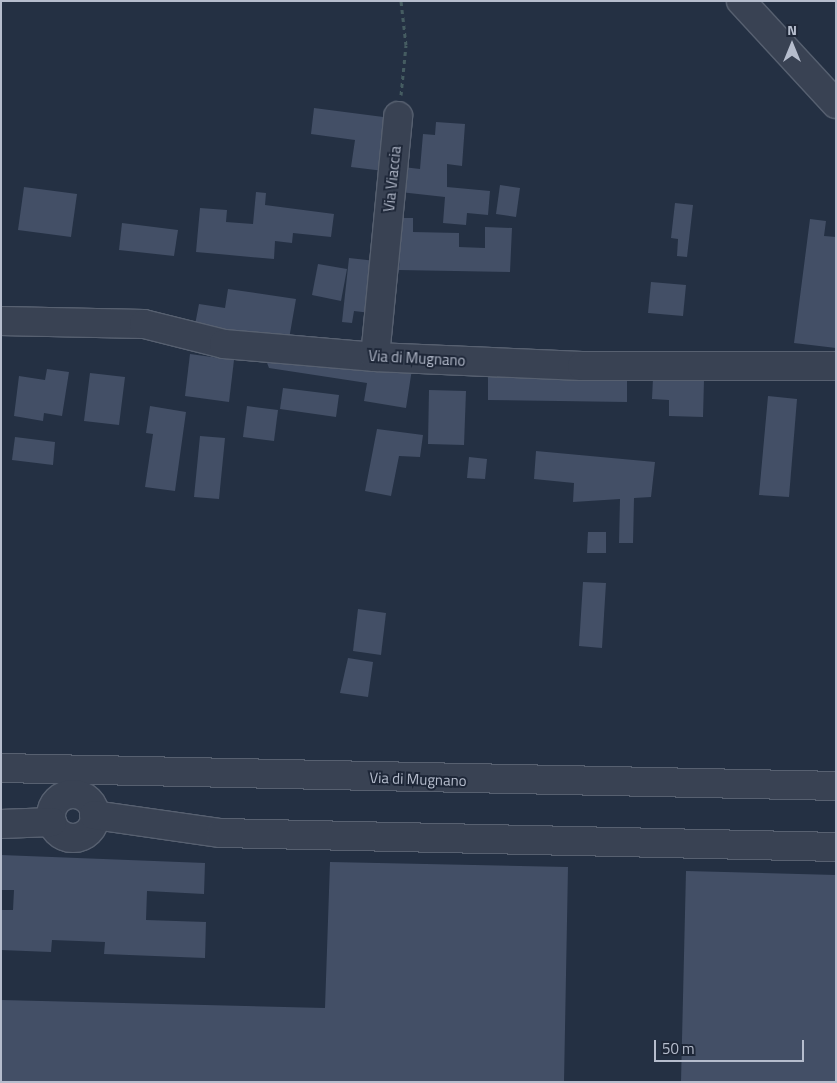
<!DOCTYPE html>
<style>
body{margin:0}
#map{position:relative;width:837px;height:1083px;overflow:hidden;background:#243043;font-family:"Titillium Web",sans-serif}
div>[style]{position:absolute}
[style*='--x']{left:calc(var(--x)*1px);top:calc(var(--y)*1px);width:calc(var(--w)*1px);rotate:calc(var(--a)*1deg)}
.building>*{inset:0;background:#434f66}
.path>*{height:3px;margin-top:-1.5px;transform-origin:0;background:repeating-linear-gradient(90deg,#455c61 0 4px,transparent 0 8px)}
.roads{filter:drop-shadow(1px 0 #576070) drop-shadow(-1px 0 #576070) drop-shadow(0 1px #576070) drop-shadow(0 -1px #576070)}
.minor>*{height:28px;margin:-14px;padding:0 14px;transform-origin:14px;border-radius:14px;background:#394253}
.minor>.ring{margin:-14px;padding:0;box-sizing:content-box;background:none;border:28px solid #394253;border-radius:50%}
span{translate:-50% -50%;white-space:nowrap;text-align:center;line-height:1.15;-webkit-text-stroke:4px #1e2738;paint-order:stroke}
.street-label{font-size:15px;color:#b6bdcd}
.frame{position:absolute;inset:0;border:2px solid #b6bdcd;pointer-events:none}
.north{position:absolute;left:767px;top:20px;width:50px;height:50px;-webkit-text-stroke:4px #1e2738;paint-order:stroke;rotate:0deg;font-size:14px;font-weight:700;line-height:20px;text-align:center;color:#b6bdcd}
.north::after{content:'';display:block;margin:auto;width:18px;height:22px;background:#b6bdcd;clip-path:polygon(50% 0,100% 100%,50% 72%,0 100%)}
.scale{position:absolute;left:654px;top:1040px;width:150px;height:22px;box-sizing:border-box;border:2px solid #b6bdcd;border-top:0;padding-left:6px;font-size:15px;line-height:18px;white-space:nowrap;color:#b6bdcd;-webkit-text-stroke:4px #1e2738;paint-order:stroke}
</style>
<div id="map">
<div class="building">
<div style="clip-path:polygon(314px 108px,391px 118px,384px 171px,351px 167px,355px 140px,311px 134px)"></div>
<div style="clip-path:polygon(436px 122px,465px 124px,462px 166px,447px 164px,447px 187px,490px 191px,488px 215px,467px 213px,466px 225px,443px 223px,445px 197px,400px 192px,403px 167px,420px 169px,423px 134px,435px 135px)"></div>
<div style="clip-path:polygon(500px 185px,520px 188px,516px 217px,496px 214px)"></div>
<div style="clip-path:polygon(24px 187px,77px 194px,71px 237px,18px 230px)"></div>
<div style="clip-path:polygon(256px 192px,266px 193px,265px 205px,334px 214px,331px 237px,293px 233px,292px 243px,275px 241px,274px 259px,196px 252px,200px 208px,227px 210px,226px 222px,253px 224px)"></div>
<div style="clip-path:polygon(675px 203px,693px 205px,687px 257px,677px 256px,678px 239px,671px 238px)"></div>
<div style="clip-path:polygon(401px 218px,413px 218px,413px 232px,459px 233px,459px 247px,485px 248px,485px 227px,512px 228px,510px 272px,399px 270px)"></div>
<div style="clip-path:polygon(810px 219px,826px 221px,824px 236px,836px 237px,836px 348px,794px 343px)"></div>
<div style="clip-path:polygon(122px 223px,178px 230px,174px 256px,119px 250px)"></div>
<div style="clip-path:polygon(349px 258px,376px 261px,371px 313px,354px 311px,352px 323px,342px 322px)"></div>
<div style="clip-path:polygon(318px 264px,347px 269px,341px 301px,312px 295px)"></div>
<div style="clip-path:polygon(651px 282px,686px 285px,683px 316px,648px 313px)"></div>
<div style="clip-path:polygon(228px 289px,296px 299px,289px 339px,195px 325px,199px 304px,225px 308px)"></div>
<div style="clip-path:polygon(190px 354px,234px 360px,229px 402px,185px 396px)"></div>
<div style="clip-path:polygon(264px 355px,412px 369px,406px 408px,364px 401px,367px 383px,269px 368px)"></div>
<div style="clip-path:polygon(47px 369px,69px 372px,62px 416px,44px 413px,43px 421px,14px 416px,19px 376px,45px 380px)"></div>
<div style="clip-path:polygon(90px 373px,125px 377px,119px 425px,84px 421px)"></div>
<div style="clip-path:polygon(488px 373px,627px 375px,627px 402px,488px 400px)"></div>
<div style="clip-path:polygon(653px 378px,704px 380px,703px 417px,669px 416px,669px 400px,652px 399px)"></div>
<div style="clip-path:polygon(283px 388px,339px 395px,336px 417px,280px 409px)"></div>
<div style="clip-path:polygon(429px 390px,466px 391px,464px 445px,428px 444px)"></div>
<div style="clip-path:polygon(768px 396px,797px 399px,789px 497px,759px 495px)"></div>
<div style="clip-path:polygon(150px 406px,186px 412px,175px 491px,145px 487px,153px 434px,146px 433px)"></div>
<div style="clip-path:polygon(247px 406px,278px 410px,274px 441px,243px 437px)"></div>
<div style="clip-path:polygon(377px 429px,423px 435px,420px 457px,399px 456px,391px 496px,365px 491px)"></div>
<div style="clip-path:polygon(200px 436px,225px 438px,219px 499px,194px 497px)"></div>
<div style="clip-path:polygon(15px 437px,55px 442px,53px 465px,12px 460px)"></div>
<div style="clip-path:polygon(536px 451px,655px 462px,651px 497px,634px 498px,633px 543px,619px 543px,620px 499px,573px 502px,574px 483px,534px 479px)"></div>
<div style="clip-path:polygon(469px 457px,487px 459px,485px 479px,467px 478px)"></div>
<div style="clip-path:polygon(588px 532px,606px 532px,606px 553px,587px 553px)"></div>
<div style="clip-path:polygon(583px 582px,606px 583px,602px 648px,579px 646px)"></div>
<div style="clip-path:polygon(358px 609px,386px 613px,381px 655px,353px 651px)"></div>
<div style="clip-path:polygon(348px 658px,373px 662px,368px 697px,340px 693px)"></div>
<div style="clip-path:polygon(1px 855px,205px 863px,204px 894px,147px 891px,146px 920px,206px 922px,205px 958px,104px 954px,105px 942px,52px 940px,51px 952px,1px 950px,1px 910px,13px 910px,14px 890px,1px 890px)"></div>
<div style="clip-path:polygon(330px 862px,568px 867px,564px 1082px,1px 1082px,1px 1000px,325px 1008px)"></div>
<div style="clip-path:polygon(686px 871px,836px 875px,836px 1082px,681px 1082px)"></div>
</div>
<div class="path">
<div style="--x:401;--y:95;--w:50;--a:-84.3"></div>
<div style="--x:406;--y:45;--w:44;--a:-96.5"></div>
</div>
<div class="roads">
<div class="minor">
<div style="--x:741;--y:1;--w:140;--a:47.3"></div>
<div style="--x:1;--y:321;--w:143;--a:1.2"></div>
<div style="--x:144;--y:324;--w:82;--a:14"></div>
<div style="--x:224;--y:344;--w:152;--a:4.9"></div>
<div style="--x:375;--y:357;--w:207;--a:2.5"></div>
<div style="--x:582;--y:366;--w:254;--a:0"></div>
<div style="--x:375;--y:357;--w:242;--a:-84.5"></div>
<div style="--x:1;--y:768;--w:835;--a:1.23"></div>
<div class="ring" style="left:51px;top:794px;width:16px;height:16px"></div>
<div style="--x:94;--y:815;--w:128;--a:8.1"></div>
<div style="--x:221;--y:833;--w:615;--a:1.3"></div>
<div style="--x:1;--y:824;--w:51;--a:-2.2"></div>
</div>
</div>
<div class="street-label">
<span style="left:392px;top:179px;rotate:-84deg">Via Viaccia</span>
<span style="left:417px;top:358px;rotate:3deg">Via di Mugnano</span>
<span style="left:418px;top:779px;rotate:2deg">Via di Mugnano</span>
</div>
<div class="frame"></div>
<div class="north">N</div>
<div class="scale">50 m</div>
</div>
